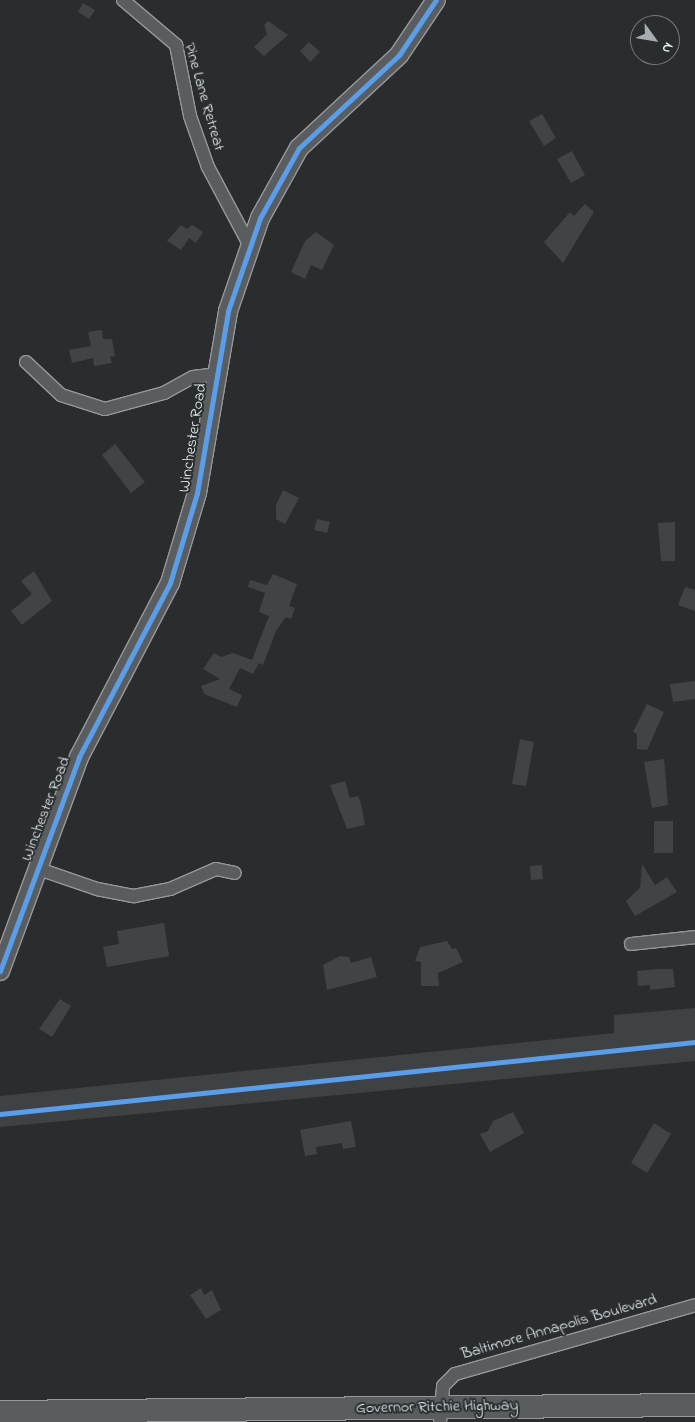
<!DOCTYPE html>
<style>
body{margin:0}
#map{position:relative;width:695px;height:1422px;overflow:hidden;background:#2b2c2d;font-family:"Indie Flower",sans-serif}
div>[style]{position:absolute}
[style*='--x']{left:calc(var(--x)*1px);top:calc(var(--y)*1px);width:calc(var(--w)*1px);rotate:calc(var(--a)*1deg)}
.green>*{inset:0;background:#3f4244}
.building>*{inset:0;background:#424344}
.roads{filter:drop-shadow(1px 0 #96989a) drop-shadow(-1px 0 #96989a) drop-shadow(0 1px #96989a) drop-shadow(0 -1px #96989a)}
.street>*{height:12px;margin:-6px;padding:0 6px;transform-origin:6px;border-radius:6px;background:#5a5d60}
.secondary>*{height:18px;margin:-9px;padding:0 9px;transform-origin:9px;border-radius:9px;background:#5a5d60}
.highway>*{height:22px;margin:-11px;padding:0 11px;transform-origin:11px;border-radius:11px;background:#5a5d60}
.cycleway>*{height:5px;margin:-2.5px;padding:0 2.5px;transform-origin:2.5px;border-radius:2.5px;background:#5a9eea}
span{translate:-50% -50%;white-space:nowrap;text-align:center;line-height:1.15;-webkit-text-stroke:4px #2a2d2e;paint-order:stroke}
.street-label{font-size:16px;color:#e8f1f8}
.north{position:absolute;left:630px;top:15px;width:50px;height:50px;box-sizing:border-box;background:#2a2d2e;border:1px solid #767b7f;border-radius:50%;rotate:122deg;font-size:14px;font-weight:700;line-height:20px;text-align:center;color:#e8f1f8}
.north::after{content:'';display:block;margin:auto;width:18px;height:22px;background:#a6acb1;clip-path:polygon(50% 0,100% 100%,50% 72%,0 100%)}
</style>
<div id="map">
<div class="green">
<div style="clip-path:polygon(695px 1008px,695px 1061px,0 1127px,0 1096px,614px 1033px,614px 1015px)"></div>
</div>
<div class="building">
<div style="clip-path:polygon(83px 3px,95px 10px,89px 19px,78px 12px)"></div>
<div style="clip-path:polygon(268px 21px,288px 35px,264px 56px,254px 47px,267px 34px,264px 25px)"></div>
<div style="clip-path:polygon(309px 42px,320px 52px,310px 62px,300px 51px)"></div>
<div style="clip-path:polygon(542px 114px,556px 138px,544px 146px,529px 121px)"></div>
<div style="clip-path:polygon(572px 151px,585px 175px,571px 183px,557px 159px)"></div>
<div style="clip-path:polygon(585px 204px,594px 212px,563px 263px,544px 242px,570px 212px,574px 216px)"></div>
<div style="clip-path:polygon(181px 225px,187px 229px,192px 225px,203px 232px,196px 243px,189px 238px,181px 250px,167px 241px)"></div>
<div style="clip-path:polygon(316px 232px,334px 245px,322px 270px,311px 265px,305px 279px,291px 272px,305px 241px)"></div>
<div style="clip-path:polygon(102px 330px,103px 339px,112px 339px,115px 356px,110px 357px,112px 363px,94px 366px,93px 358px,72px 363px,69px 350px,91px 346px,88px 332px)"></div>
<div style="clip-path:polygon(115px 444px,145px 482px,131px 493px,102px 455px)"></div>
<div style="clip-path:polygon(283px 490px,299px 498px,285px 524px,276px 519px,276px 505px)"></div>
<div style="clip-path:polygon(317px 519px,330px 522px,327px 533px,314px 530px)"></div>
<div style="clip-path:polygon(675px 522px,675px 561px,661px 561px,658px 523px)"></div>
<div style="clip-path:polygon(34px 571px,52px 601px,22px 625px,11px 611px,32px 594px,21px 581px)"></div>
<div style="clip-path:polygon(273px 574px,297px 584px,289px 606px,295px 608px,291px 619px,286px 617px,276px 631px,263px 665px,255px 661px,259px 663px,253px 674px,240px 668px,229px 689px,242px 695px,237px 707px,204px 694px,201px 686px,220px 679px,203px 669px,214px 653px,221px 657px,233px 653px,252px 660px,269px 616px,259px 612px,265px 593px,248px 587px,250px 580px,267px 585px)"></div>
<div style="clip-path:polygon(685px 587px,695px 590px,695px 611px,678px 605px)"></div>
<div style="clip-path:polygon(695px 681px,695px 699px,673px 702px,670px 684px)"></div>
<div style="clip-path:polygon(647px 704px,664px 712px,647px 750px,637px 749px,637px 734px,633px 732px)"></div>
<div style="clip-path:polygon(520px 739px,534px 742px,526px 786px,512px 784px)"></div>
<div style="clip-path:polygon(664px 759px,668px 805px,652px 808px,644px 762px)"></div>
<div style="clip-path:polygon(345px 781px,350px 798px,358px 796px,361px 803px,365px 825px,347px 829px,330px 785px)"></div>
<div style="clip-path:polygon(654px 821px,673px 821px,673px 853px,654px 853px)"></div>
<div style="clip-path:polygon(642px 864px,655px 885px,667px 877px,677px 892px,635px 916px,626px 901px,640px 888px)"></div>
<div style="clip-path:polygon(542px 865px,543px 879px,531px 880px,530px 866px)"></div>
<div style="clip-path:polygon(164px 923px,169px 956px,107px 967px,103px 947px,119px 944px,117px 931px)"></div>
<div style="clip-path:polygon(447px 941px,452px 949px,456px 948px,463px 962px,438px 973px,439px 986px,421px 986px,421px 962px,415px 961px,420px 947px)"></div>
<div style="clip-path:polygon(340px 956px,349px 957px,351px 963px,371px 957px,377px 977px,327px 990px,323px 965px)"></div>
<div style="clip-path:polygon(659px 969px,673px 969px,675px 987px,650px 990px,650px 985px,638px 986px,637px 971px)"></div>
<div style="clip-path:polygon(60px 999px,71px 1006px,52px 1037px,39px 1029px)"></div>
<div style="clip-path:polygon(513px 1112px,524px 1133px,490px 1152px,480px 1134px,488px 1131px,493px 1121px)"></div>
<div style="clip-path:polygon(351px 1121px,356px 1147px,343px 1149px,342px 1143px,316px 1147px,317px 1154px,305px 1156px,300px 1130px)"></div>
<div style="clip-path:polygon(654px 1123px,671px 1134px,647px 1173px,631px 1163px)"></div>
<div style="clip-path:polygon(201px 1288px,204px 1295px,212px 1290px,221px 1310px,206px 1319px,190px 1295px)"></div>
</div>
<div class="roads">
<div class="street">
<div style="--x:123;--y:0;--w:70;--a:40.3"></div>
<div style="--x:176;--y:45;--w:72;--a:78.8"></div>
<div style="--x:190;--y:116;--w:54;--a:70.6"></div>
<div style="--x:208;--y:167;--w:87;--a:62"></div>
<div style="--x:26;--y:362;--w:48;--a:43.3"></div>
<div style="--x:61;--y:395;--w:46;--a:17.7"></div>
<div style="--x:105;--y:409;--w:61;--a:-15.2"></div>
<div style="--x:164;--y:393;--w:33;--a:-29"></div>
<div style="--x:193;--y:377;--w:23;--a:-7"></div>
<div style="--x:36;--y:868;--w:65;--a:19"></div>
<div style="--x:97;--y:889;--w:38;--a:11"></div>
<div style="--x:134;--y:896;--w:37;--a:-11"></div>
<div style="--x:170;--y:889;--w:50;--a:-23.5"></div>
<div style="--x:216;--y:869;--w:19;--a:12"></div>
<div style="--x:631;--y:944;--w:64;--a:-6.2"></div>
<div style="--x:440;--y:1422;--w:36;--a:-85"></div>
<div style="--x:443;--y:1386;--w:17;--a:-45"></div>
<div style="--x:455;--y:1374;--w:250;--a:-16"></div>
</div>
<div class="secondary">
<div style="--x:0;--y:971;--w:228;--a:-69.7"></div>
<div style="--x:79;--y:757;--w:196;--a:-62.4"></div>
<div style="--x:170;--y:583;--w:94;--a:-73.3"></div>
<div style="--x:197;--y:493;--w:185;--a:-80.3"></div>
<div style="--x:228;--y:311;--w:98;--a:-71"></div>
<div style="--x:260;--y:218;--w:80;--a:-60.9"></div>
<div style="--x:299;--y:148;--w:137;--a:-42.9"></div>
<div style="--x:399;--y:55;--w:66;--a:-56.1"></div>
</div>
<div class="highway">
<div style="--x:0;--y:1412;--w:695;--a:-0.58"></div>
</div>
</div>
<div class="cycleway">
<div style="--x:0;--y:971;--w:228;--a:-69.7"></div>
<div style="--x:79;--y:757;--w:196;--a:-62.4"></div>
<div style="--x:170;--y:583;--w:94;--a:-73.3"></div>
<div style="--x:197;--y:493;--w:185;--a:-80.3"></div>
<div style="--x:228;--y:311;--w:98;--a:-71"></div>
<div style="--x:260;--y:218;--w:80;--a:-60.9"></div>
<div style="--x:299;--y:148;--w:137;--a:-42.9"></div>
<div style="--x:399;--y:55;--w:66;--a:-56.1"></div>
<div style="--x:0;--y:1114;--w:699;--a:-5.91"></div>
</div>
<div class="street-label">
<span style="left:204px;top:97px;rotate:74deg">Pine Lane Retreat</span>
<span style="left:193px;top:438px;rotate:-81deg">Winchester Road</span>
<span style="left:46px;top:809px;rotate:-69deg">Winchester Road</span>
<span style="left:559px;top:1327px;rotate:-16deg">Baltimore Annapolis Boulevard</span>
<span style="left:437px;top:1407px;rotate:-1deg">Governor Ritchie Highway</span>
</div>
<div class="north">N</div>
</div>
